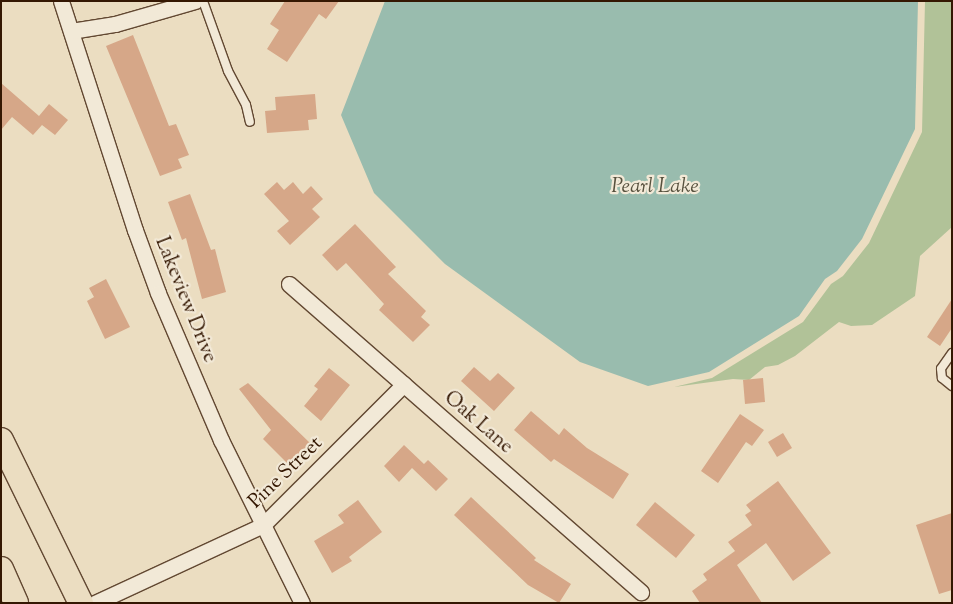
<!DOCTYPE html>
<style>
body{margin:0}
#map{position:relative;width:953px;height:604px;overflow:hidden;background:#ebddc1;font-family:"Sorts Mill Goudy",serif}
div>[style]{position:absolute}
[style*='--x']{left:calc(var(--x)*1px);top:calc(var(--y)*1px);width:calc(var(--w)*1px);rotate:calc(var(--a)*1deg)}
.green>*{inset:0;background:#b1c298}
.water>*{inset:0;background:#99bcae}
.building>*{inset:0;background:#d6a788}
.roads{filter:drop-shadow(1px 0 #624832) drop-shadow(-1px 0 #624832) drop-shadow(0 1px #624832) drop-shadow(0 -1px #624832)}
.lane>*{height:8px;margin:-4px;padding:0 4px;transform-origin:4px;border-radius:4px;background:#f2e9d7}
.street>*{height:15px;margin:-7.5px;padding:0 7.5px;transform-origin:7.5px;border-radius:7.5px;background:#f2e9d7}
.primary>*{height:24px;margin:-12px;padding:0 12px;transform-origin:12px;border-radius:12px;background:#ebddc1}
span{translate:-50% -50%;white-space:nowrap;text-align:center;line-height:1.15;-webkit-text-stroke:4.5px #f2e9d7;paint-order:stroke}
.street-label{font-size:20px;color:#341702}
.water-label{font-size:21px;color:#57513e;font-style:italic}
.frame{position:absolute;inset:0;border:2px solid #341702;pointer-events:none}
</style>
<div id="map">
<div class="green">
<div style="clip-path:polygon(925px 1px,952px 1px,952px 227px,920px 256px,915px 296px,872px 325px,851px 326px,839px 322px,795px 356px,778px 365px,765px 367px,749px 380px,733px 379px,674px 387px,712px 378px,803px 322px,831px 284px,843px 276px,869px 243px,922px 132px)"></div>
</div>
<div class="water">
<div style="clip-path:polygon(385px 1px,918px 1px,915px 129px,862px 239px,837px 271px,825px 279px,799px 316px,709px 372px,648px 386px,580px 362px,445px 264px,374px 193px,341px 115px)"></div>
</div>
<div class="building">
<div style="clip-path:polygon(285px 1px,339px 1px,326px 19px,319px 14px,287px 62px,267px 49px,279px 30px,270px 24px)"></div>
<div style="clip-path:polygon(133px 35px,169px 126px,176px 124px,189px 155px,178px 159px,182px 168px,160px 176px,106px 46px)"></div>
<div style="clip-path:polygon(1px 83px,39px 116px,49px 104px,68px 120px,55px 135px,42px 125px,33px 135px,12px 117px,1px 130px)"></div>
<div style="clip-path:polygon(315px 94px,317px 119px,308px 120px,309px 130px,267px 133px,265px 111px,276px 110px,275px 97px)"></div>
<div style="clip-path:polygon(277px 182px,284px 190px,293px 182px,303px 194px,311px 186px,323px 199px,312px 209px,320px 217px,290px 245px,277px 231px,289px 221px,264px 194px)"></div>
<div style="clip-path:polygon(190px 194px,211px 250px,215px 249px,226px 292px,202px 299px,186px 238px,182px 240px,168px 202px)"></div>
<div style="clip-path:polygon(355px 224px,396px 267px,388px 274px,426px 311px,421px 317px,430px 325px,413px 342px,379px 310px,384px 304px,346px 263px,337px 271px,322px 255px)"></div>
<div style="clip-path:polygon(106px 279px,130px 327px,105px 339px,87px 301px,94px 297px,89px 288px)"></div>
<div style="clip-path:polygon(952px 299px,952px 328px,940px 346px,927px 337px)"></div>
<div style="clip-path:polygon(474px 367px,490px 381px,498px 373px,515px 388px,494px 411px,461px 381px)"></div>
<div style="clip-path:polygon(329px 368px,350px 385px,321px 421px,304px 406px,318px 389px,314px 386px)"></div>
<div style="clip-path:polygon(763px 378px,765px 402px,745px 404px,743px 380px)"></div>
<div style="clip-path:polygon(248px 383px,310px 443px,289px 465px,263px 439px,271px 430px,239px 389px)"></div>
<div style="clip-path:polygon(531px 411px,559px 435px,564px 428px,587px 448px,629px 474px,613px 499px,554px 459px,551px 462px,514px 430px)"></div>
<div style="clip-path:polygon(740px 414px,764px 430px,752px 446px,746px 442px,718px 483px,701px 471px)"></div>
<div style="clip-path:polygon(783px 433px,792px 448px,777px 457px,768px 442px)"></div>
<div style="clip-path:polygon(404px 445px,424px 464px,428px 460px,448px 479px,436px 491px,412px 468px,399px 482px,384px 466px)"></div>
<div style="clip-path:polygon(778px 481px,831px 553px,793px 581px,766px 543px,737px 565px,762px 603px,700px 603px,692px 591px,707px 580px,703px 574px,735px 551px,728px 542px,752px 525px,745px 515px,751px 511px,746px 505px)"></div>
<div style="clip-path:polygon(471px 497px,536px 558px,534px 560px,571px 584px,559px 603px,528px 585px,454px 515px)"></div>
<div style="clip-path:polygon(358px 500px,382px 532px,349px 557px,352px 561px,332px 573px,314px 541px,344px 523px,338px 515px)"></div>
<div style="clip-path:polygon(655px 502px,695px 535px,676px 558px,636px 525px)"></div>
<div style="clip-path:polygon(952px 513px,952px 590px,939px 594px,916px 525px)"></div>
</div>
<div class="roads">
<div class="lane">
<div style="--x:203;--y:1;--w:74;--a:70.3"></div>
<div style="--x:228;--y:71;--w:38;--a:62"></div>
<div style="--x:246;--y:105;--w:17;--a:77"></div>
<div style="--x:952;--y:353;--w:19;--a:125"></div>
<div style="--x:941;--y:369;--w:9;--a:84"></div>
<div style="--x:942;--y:378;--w:13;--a:39"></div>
</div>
<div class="street">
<div style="--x:61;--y:1;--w:241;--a:72.1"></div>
<div style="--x:135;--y:230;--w:67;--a:69.9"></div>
<div style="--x:158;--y:293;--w:160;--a:66.8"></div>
<div style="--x:221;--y:440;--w:182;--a:63.6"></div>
<div style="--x:71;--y:31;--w:45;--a:-9"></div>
<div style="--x:115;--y:24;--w:83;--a:-16"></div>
<div style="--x:289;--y:284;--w:468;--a:41.2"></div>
<div style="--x:95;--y:603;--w:185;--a:-24.9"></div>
<div style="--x:263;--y:525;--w:199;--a:-45"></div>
</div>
<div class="primary">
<div style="--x:1;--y:440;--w:182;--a:63.9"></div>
<div style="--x:1;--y:569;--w:37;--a:66"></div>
</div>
</div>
<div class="street-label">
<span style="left:185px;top:300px;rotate:68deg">Lakeview Drive</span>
<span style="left:478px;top:423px;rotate:41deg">Oak Lane</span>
<span style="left:286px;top:473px;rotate:-44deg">Pine Street</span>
</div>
<div class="water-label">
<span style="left:655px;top:187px">Pearl Lake</span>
</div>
<div class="frame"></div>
</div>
